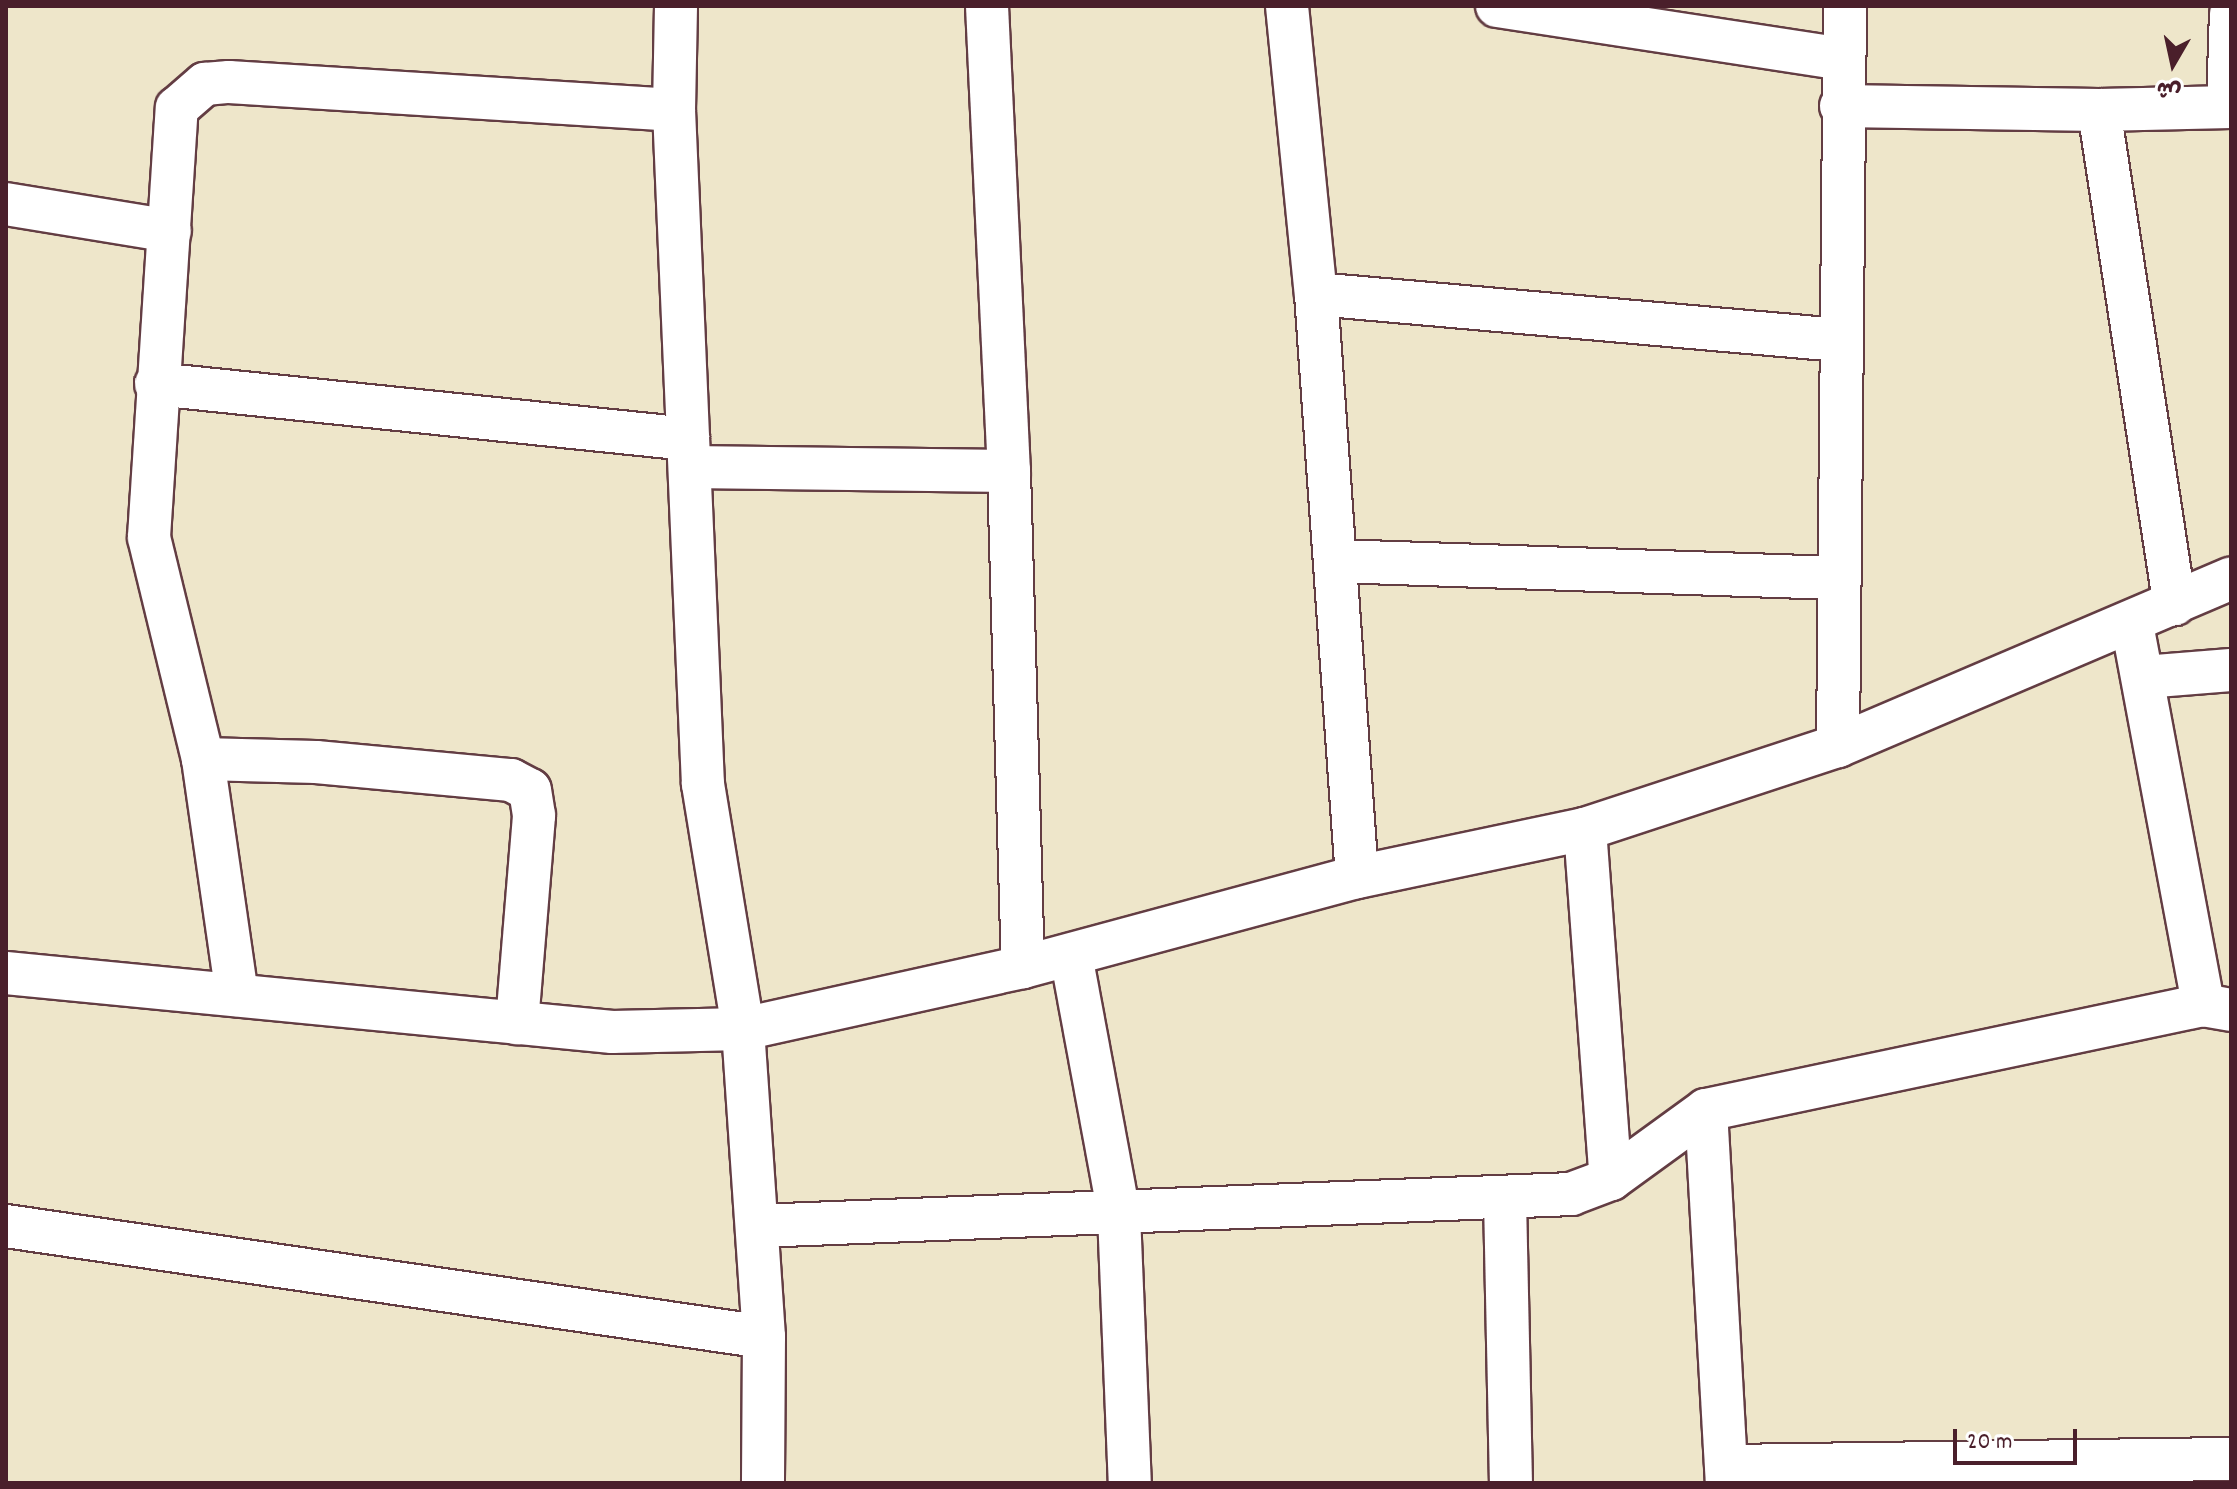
<!DOCTYPE html>
<meta charset="utf-8">
<style>
body{margin:0}
#map{position:relative;width:2237px;height:1489px;overflow:hidden;background:#eee6ca;font-family:Dekko,"Playpen Sans Arabic",sans-serif}
div>[style]{position:absolute}
[style*='--x']{left:calc(var(--x)*1px);top:calc(var(--y)*1px);width:calc(var(--w)*1px);rotate:calc(var(--a)*1deg)}
.roads{filter:drop-shadow(2px 0 #633d43) drop-shadow(-2px 0 #633d43) drop-shadow(0 2px #633d43) drop-shadow(0 -2px #633d43)}
.minor>*{height:42px;margin:-21px;padding:0 21px;transform-origin:21px;border-radius:21px;background:#fff}
span{translate:-50% -50%;white-space:nowrap;text-align:center;line-height:1.15;-webkit-text-stroke:7px #fff;paint-order:stroke}
.frame{position:absolute;inset:0;border:8px solid #4a1f2b;pointer-events:none}
.north{position:absolute;left:2133px;top:24px;width:80px;height:80px;-webkit-text-stroke:6px #fff;paint-order:stroke;rotate:189deg;font-size:22px;font-weight:700;line-height:32px;text-align:center;color:#4a1f2b}
.north::after{content:'';display:block;margin:auto;width:28px;height:36px;background:#4a1f2b;clip-path:polygon(50% 0,100% 100%,50% 72%,0 100%)}
.scale{position:absolute;left:1953px;top:1429px;width:124px;height:36px;box-sizing:border-box;border:4px solid #4a1f2b;border-top:0;padding-left:10px;font-size:24px;line-height:28px;white-space:nowrap;color:#4a1f2b;-webkit-text-stroke:6px #fff;paint-order:stroke}
</style>
<div id="map">
<div class="roads">
<div class="minor">
<div style="--x:676;--y:6;--w:104;--a:91.1"></div>
<div style="--x:674;--y:110;--w:675;--a:87.54"></div>
<div style="--x:703;--y:784;--w:248;--a:80.7"></div>
<div style="--x:743;--y:1029;--w:309;--a:86.1"></div>
<div style="--x:764;--y:1337;--w:146;--a:90.4"></div>
<div style="--x:987;--y:6;--w:466;--a:87.3"></div>
<div style="--x:1009;--y:471;--w:496;--a:88.4"></div>
<div style="--x:1287;--y:6;--w:289;--a:84.3"></div>
<div style="--x:1316;--y:294;--w:584;--a:85.98"></div>
<div style="--x:1497;--y:6;--w:349;--a:8.7"></div>
<div style="--x:1841;--y:106;--w:258;--a:0.9"></div>
<div style="--x:2099;--y:110;--w:132;--a:-1.3"></div>
<div style="--x:2228;--y:107;--w:93;--a:-88.2"></div>
<div style="--x:2099;--y:110;--w:500;--a:81.3"></div>
<div style="--x:6;--y:204;--w:166;--a:9.3"></div>
<div style="--x:1316;--y:294;--w:525;--a:5.03"></div>
<div style="--x:156;--y:384;--w:535;--a:5.9"></div>
<div style="--x:690;--y:467;--w:319;--a:0.7"></div>
<div style="--x:1336;--y:561;--w:500;--a:1.95"></div>
<div style="--x:2132;--y:624;--w:388;--a:79.4"></div>
<div style="--x:2144;--y:677;--w:87;--a:-4.6"></div>
<div style="--x:1838;--y:746;--w:740;--a:-89.46"></div>
<div style="--x:203;--y:759;--w:113;--a:1.5"></div>
<div style="--x:316;--y:762;--w:196;--a:5.3"></div>
<div style="--x:511;--y:780;--w:21;--a:28"></div>
<div style="--x:530;--y:790;--w:26;--a:81"></div>
<div style="--x:534;--y:816;--w:208;--a:94.7"></div>
<div style="--x:1585;--y:829;--w:351;--a:85.8"></div>
<div style="--x:1071;--y:955;--w:263;--a:79.5"></div>
<div style="--x:1119;--y:1214;--w:269;--a:87.7"></div>
<div style="--x:6;--y:973;--w:609;--a:5.56"></div>
<div style="--x:612;--y:1032;--w:131;--a:-1.3"></div>
<div style="--x:743;--y:1029;--w:287;--a:-12.5"></div>
<div style="--x:1023;--y:967;--w:346;--a:-15.1"></div>
<div style="--x:1357;--y:877;--w:233;--a:-11.9"></div>
<div style="--x:1585;--y:829;--w:266;--a:-18.2"></div>
<div style="--x:1838;--y:746;--w:427;--a:-23.1"></div>
<div style="--x:237;--y:995;--w:238;--a:-98.2"></div>
<div style="--x:203;--y:759;--w:228;--a:-103.7"></div>
<div style="--x:149;--y:537;--w:430;--a:-86.3"></div>
<div style="--x:177;--y:108;--w:37;--a:-41"></div>
<div style="--x:205;--y:84;--w:24;--a:-5"></div>
<div style="--x:229;--y:82;--w:446;--a:3.6"></div>
<div style="--x:1706;--y:1110;--w:374;--a:86.8"></div>
<div style="--x:1505;--y:1199;--w:284;--a:88.8"></div>
<div style="--x:6;--y:1226;--w:766;--a:8.33"></div>
<div style="--x:758;--y:1226;--w:814;--a:-2.25"></div>
<div style="--x:1571;--y:1194;--w:43;--a:-20.6"></div>
<div style="--x:1611;--y:1179;--w:117;--a:-36"></div>
<div style="--x:1706;--y:1110;--w:508;--a:-11.93"></div>
<div style="--x:2203;--y:1005;--w:28;--a:10"></div>
<div style="--x:1727;--y:1466;--w:504;--a:-0.8"></div>
</div>
</div>
<div class="frame"></div>
<div class="north">ش</div>
<div class="scale">20 m</div>
</div>
